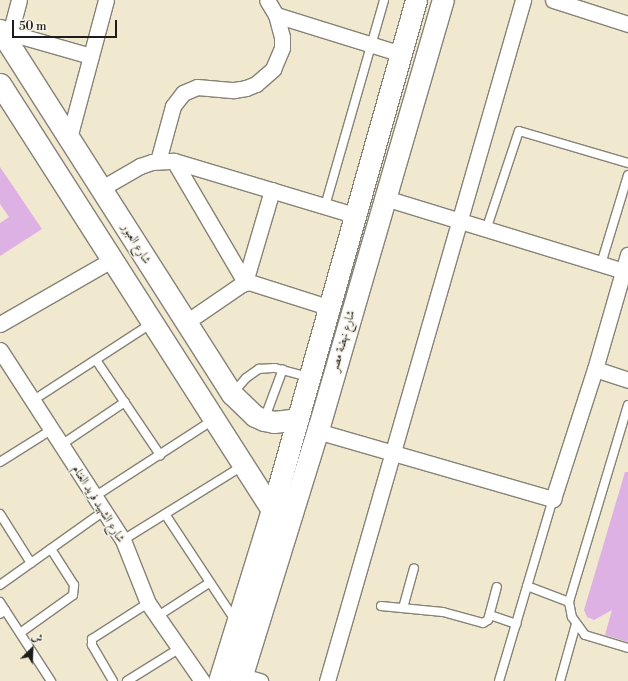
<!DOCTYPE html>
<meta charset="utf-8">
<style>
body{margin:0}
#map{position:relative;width:628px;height:681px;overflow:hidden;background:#f1e8d0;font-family:"Libre Bodoni",Amiri,serif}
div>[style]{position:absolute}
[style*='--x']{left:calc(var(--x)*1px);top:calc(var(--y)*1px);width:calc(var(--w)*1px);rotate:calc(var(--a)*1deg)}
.building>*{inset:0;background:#deb1e4}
.roads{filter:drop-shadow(1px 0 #868276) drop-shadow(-1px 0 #868276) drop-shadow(0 1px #868276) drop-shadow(0 -1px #868276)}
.lane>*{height:8px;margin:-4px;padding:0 4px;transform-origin:4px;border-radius:4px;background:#fff}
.street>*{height:15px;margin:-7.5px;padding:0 7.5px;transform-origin:7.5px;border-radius:7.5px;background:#fff}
.secondary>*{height:21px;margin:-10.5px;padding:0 10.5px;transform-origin:10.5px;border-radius:10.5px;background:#fff}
span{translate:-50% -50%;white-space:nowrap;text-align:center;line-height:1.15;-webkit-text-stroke:3px #f7f3e8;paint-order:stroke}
.street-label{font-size:12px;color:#1c1c1c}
.north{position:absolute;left:12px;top:629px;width:40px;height:40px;-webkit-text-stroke:3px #f7f3e8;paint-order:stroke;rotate:24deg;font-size:11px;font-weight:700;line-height:16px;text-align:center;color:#1c1c1c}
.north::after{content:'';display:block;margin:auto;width:14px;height:18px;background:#1c1c1c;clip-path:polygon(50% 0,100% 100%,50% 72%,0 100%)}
.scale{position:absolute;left:12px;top:20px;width:105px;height:18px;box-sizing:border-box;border:2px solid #1c1c1c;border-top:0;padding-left:5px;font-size:12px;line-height:14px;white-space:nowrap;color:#1c1c1c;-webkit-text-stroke:3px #f7f3e8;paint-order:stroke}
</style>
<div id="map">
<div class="building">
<div style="clip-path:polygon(0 167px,42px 229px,0 256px,0 223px,9px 217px,0 204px)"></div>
<div style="clip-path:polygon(625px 472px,628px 472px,628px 642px,605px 635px,612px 610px,594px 620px,587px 617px,584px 610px)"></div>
</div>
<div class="roads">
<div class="lane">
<div style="--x:325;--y:206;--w:214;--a:-74"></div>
<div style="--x:486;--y:230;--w:104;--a:-71.6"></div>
<div style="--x:519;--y:131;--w:114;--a:16.4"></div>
<div style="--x:601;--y:264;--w:93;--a:-73.1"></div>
<div style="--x:96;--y:360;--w:115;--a:56"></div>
<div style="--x:233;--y:393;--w:20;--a:-49"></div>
<div style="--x:246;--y:378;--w:16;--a:-35"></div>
<div style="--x:259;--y:369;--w:16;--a:-4"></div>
<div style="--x:275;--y:368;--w:34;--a:15"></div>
<div style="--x:32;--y:401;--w:143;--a:-33"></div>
<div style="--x:628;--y:405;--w:206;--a:106.7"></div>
<div style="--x:569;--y:602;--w:15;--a:79"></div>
<div style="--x:572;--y:617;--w:22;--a:54"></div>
<div style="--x:585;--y:635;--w:45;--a:16.8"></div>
<div style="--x:264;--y:420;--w:54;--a:-69.6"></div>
<div style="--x:61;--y:445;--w:77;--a:-33.9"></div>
<div style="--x:0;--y:462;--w:60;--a:-32.1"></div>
<div style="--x:94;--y:497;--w:142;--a:-32.9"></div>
<div style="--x:0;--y:514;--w:58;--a:57.7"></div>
<div style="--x:165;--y:514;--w:127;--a:56.6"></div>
<div style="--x:123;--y:540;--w:142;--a:-31.8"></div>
<div style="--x:0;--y:585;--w:128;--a:-35.4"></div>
<div style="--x:527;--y:586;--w:45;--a:20.9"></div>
<div style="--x:0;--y:602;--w:9;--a:58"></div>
<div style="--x:381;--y:606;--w:62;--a:5.5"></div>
<div style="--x:443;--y:612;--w:41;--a:15.4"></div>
<div style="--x:483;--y:623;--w:6;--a:-31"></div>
<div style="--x:488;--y:620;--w:34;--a:-75"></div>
<div style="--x:403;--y:608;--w:41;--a:-74.6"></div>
<div style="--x:0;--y:614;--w:6;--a:-39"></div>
<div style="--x:5;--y:610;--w:85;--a:57.1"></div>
<div style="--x:490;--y:615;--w:28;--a:19"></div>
<div style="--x:158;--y:616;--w:61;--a:-32.9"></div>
<div style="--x:20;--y:633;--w:65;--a:-35.6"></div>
<div style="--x:73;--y:595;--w:10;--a:-84"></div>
<div style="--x:74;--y:585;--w:43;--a:-122.6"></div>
<div style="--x:113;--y:681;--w:42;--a:-120.3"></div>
<div style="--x:92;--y:645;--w:6;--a:-90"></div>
<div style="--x:92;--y:639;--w:67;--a:-32.7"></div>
<div style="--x:127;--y:681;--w:62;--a:-31.9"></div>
<div style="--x:499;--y:681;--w:190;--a:-73.5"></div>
<div style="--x:560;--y:681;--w:59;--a:-74.3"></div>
</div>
<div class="street">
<div style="--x:553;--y:0;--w:79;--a:17.7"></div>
<div style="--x:276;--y:15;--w:131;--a:17.3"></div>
<div style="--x:10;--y:33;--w:84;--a:15.9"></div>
<div style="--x:8;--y:41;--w:42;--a:-75"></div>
<div style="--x:69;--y:138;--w:143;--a:-75"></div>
<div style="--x:158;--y:161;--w:57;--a:-74.7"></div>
<div style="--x:173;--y:106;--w:16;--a:-52"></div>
<div style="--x:183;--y:93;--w:15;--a:-23"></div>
<div style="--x:197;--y:87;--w:37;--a:5"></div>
<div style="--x:234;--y:90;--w:12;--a:-9"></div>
<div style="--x:246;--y:88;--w:11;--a:-22"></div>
<div style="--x:256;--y:84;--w:23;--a:-41"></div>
<div style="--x:273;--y:69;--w:23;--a:-67"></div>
<div style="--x:282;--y:48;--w:11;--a:-90"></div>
<div style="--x:282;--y:37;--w:23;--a:-105"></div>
<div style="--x:276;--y:15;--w:17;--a:-121"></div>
<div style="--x:174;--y:161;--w:140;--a:59.6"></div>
<div style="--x:102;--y:188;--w:44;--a:-30.1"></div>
<div style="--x:140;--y:166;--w:13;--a:-18"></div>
<div style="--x:152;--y:162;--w:22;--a:-3"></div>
<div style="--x:174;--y:161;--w:188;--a:16.7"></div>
<div style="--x:385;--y:198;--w:250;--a:17"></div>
<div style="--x:245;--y:282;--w:96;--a:-73.6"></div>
<div style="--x:185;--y:323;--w:69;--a:-34.4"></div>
<div style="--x:242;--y:284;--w:7;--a:-16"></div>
<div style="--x:249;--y:282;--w:83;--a:17.6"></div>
<div style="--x:0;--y:324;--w:130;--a:-29.9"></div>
<div style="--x:0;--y:350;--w:226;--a:57.1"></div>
<div style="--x:123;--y:540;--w:68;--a:68.4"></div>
<div style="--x:148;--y:603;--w:95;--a:55.3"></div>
<div style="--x:595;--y:369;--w:35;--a:18"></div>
<div style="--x:317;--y:431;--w:246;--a:16.1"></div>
<div style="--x:553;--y:499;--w:137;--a:-72.1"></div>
<div style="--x:595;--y:369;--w:119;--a:-73.9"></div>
<div style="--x:242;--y:676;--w:19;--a:16"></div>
<div style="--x:327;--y:681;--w:709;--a:-73.94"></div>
</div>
<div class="secondary">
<div style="--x:0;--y:30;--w:432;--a:57.5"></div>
<div style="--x:232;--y:394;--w:32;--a:44"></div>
<div style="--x:255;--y:416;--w:10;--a:24"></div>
<div style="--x:264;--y:420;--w:10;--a:11"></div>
<div style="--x:274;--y:422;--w:24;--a:-7"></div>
<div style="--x:0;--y:84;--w:505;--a:57.44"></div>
<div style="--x:219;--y:681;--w:179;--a:-72.8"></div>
<div style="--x:272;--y:510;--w:530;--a:-74.23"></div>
<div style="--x:240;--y:681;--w:267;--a:-72.8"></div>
<div style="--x:319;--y:426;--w:444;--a:-73.8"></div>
</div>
</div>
<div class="street-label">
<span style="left:136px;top:244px;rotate:59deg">شارع العبور</span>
<span style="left:343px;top:341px;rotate:-74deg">شارع نهضة مصر</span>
<span style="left:98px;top:504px;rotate:58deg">شارع الشهيد فريد الغنام</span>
</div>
<div class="north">ش</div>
<div class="scale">50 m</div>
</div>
